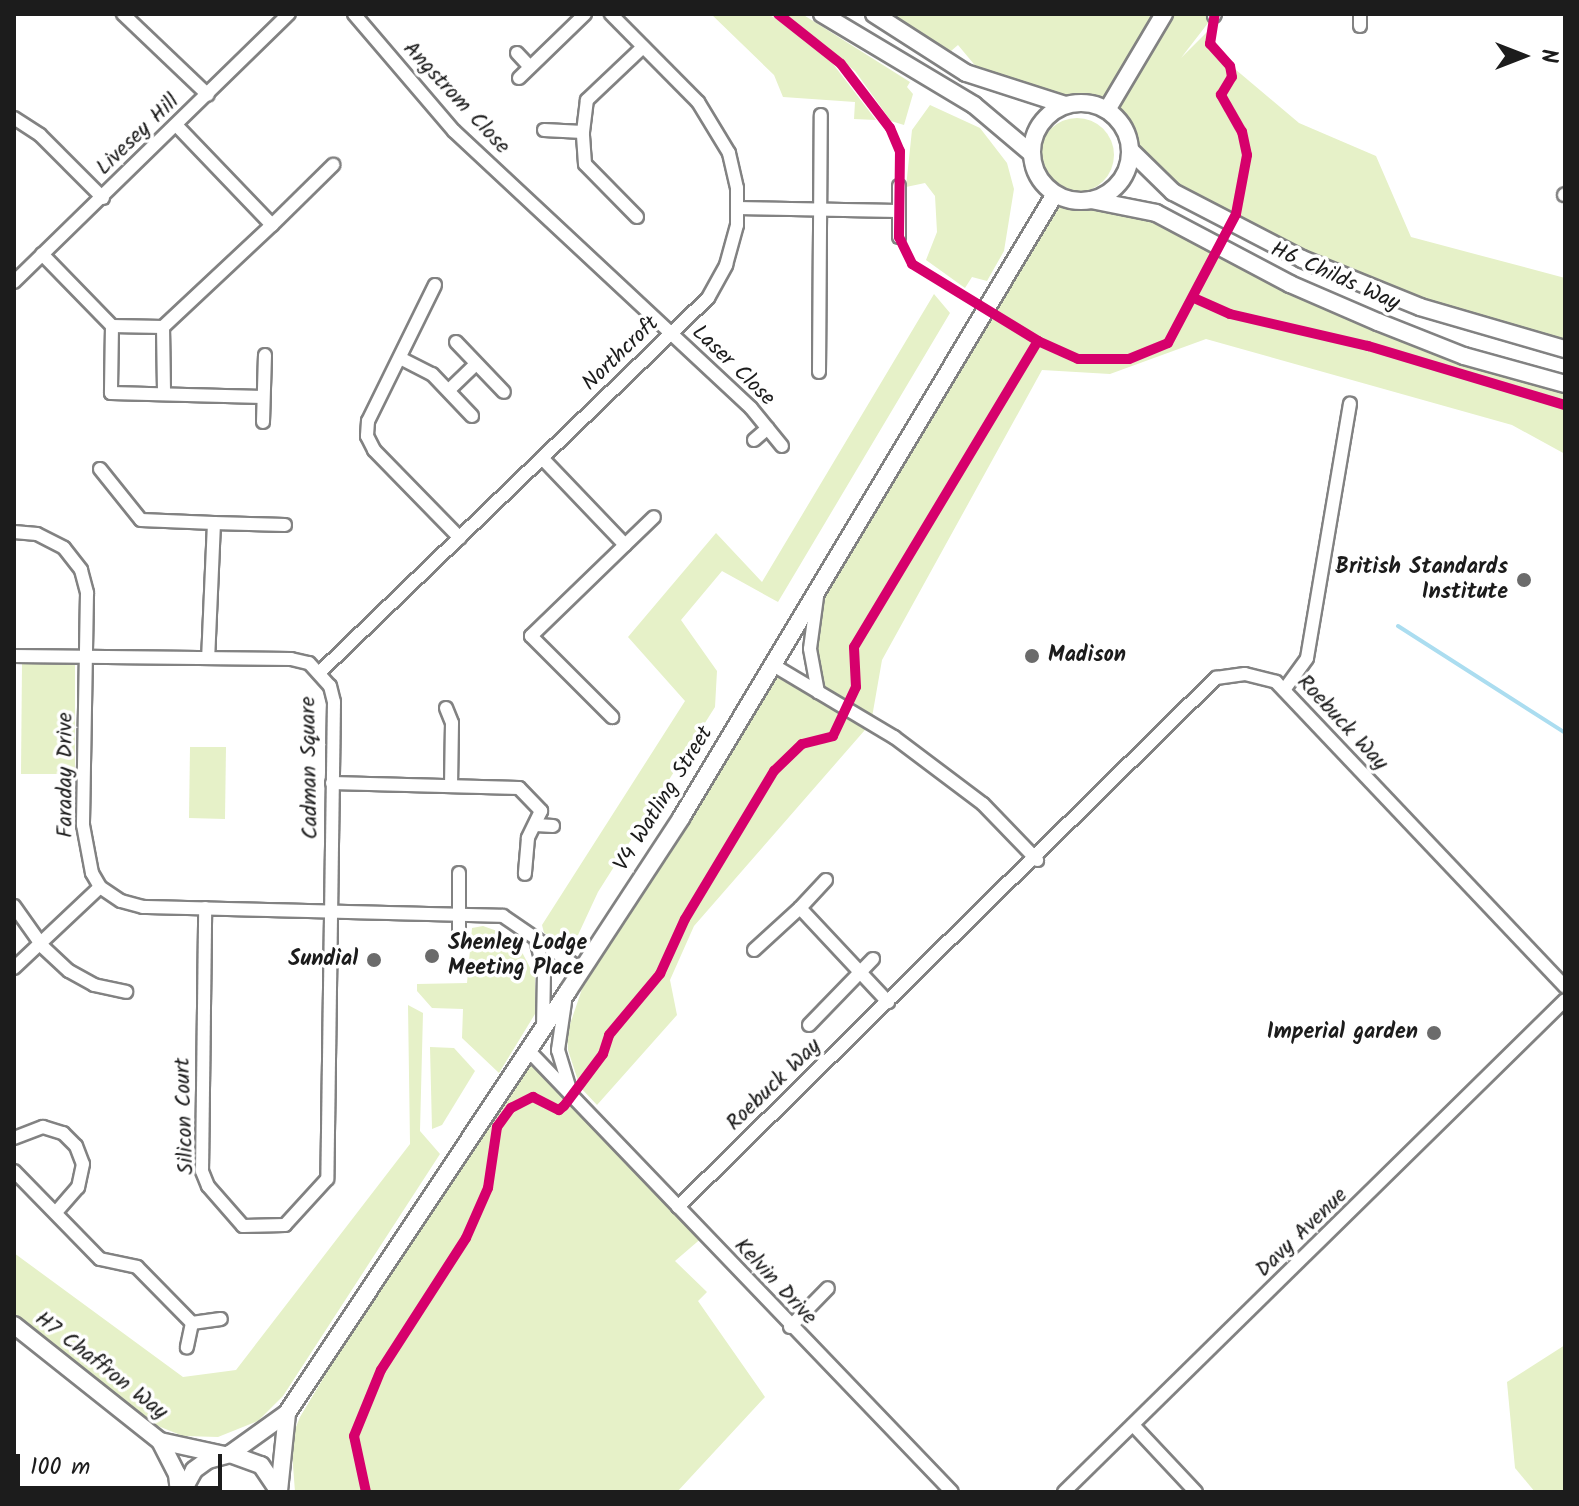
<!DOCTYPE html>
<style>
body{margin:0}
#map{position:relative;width:1579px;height:1506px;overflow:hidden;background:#fff;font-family:Kalam,sans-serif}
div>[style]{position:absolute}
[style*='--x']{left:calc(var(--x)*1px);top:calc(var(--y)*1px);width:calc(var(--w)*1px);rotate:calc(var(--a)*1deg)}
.green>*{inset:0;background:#e6f1c8}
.round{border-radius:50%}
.stream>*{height:4px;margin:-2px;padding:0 2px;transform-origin:2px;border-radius:2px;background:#abddf0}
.roads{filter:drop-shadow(2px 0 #828282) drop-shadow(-2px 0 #828282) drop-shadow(0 2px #828282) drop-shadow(0 -2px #828282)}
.minor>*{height:12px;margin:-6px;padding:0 6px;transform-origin:6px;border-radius:6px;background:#fff}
.tertiary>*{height:16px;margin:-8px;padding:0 8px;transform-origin:8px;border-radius:8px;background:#fff}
.tertiary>.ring{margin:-8px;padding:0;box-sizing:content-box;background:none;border:16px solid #fff;border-radius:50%}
.cycleway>*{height:10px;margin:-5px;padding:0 5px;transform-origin:5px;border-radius:5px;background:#d6006c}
.dots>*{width:22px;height:22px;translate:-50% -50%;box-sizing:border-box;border:4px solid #fff;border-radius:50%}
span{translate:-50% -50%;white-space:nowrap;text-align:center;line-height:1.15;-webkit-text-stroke:7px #fff;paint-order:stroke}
.street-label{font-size:22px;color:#1c1c1c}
.poi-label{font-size:22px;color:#1c1c1c;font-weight:700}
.right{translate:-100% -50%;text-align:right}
.left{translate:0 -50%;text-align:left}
.frame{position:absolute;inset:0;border:16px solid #1c1c1c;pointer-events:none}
.north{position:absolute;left:1483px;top:16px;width:80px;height:80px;-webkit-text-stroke:6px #fff;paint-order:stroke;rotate:90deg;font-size:22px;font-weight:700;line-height:32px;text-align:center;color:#1c1c1c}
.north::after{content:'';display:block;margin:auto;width:28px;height:36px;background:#1c1c1c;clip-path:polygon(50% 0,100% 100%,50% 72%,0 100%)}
.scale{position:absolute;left:16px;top:1454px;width:206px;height:36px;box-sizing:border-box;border:4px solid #1c1c1c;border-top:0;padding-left:10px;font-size:24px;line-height:28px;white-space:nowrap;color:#1c1c1c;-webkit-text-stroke:6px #fff;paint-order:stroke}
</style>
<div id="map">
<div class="green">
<div style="clip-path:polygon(711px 14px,768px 14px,778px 20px,830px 60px,876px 120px,854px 119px,855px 102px,783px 97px,774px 75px)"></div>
<div style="clip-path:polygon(783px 14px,802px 14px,910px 82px,907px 87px,913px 94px,904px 125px,891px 121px,855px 71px)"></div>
<div style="clip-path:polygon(877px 14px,1215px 14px,1181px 58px,1210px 29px,1210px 44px,1216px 53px,1299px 123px,1376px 156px,1411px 237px,1565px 278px,1565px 349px,1420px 307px,1246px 231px,1236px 215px,1226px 220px,1173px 192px,1130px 150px,1120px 121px,1107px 110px,1079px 102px,1065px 105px,978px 69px,958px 45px,951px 51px)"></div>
<div style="clip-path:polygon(930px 105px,980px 128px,1007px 163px,1014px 189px,1004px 251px,987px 281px,972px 277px,965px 288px,926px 260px,937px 232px,935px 196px,925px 183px,906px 187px,912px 130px)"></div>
<div class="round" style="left:1040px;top:118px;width:74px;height:74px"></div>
<div style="clip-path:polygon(1055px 194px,1156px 213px,1378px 322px,1565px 383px,1565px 454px,1512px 425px,1206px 339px,1110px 374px,1042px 370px,882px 660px,871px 723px,694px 926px,670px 980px,677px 1015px,597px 1105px,580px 1087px,568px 1050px,567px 1033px,582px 989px,773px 665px,817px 691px,812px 673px,818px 590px)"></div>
<div style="clip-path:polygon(934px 294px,950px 313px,778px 602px,722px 571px,681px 620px,717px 671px,715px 707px,598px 892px,578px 935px,565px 942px,544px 933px,542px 925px,685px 701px,628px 637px,716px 533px,762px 582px)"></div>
<div style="clip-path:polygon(22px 664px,75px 664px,75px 774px,21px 774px)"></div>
<div style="clip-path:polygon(190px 747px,226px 747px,225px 819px,189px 818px)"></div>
<div style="clip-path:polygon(483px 926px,514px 937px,535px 977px,535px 1014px,499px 1073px,462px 1038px,463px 1009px,432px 1008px,417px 991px,417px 984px,467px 983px,472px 928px)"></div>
<div style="clip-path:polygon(408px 1005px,423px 1013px,420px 1131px,440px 1154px,283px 1396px,258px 1421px,218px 1437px,183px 1436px,153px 1424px,14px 1313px,14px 1253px,183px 1377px,236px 1370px,410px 1144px)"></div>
<div style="clip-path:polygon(430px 1047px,454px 1048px,475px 1071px,442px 1125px,432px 1129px)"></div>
<div style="clip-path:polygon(528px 1050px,704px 1236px,675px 1261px,707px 1292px,698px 1301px,765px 1397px,677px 1492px,295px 1492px,291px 1439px,300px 1417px,456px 1157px)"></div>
<div style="clip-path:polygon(1565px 1345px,1565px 1492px,1535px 1492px,1515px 1468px,1507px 1382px)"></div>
</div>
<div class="stream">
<div style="--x:1398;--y:626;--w:198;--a:32.6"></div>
</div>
<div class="roads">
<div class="minor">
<div style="--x:123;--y:14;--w:117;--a:43.6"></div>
<div style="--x:354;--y:14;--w:154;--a:49.5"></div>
<div style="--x:454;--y:131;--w:406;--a:43"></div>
<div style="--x:751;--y:408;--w:49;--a:50.8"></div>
<div style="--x:1360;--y:14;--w:12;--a:90"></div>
<div style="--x:1214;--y:16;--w:2;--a:-63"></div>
<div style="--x:517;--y:53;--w:19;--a:47"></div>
<div style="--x:519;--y:78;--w:92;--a:-44.1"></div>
<div style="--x:14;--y:118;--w:31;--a:33"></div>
<div style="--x:40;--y:135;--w:89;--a:45"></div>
<div style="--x:544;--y:130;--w:39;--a:3"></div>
<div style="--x:1564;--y:195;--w:1;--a:-45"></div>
<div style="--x:737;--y:208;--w:161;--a:1.1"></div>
<div style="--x:637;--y:217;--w:74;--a:-134.5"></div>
<div style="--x:585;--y:164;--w:32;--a:-94"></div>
<div style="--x:583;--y:132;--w:32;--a:-83"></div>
<div style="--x:587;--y:100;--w:77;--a:-43.4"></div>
<div style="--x:272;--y:225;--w:86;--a:-44.5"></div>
<div style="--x:899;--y:237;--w:51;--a:-90"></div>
<div style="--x:42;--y:254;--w:100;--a:45.8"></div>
<div style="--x:112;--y:326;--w:51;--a:1.1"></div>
<div style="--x:163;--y:327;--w:149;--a:-43.1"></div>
<div style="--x:272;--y:225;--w:137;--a:-133.8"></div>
<div style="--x:14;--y:282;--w:384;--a:-44.3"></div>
<div style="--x:435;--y:285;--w:152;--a:116.2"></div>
<div style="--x:368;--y:421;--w:15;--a:94"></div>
<div style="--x:367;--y:436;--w:16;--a:63"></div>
<div style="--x:374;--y:450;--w:123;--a:45.7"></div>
<div style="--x:112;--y:326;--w:67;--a:90.9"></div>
<div style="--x:111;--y:393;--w:152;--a:1.5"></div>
<div style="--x:163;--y:327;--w:67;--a:89.1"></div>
<div style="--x:456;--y:342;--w:69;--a:46.2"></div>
<div style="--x:400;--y:358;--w:36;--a:27"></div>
<div style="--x:432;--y:374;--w:58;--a:46.4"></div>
<div style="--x:819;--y:372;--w:257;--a:-89.6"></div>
<div style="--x:449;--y:390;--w:37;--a:-44"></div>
<div style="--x:263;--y:422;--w:67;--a:-88.3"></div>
<div style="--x:754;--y:440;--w:18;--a:-41"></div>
<div style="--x:542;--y:458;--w:120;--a:46.3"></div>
<div style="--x:625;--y:545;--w:131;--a:135.9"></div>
<div style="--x:531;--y:636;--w:115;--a:45"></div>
<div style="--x:100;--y:469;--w:65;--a:51.2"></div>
<div style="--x:141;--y:520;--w:73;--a:2.4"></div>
<div style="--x:214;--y:523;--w:135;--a:92.5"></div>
<div style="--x:214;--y:523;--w:71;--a:1.6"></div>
<div style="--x:14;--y:532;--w:23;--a:5"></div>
<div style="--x:37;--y:534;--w:30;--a:27"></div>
<div style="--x:64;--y:548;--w:28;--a:52"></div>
<div style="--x:81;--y:570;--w:24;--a:75"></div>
<div style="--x:87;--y:593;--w:232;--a:91"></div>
<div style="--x:83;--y:825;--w:49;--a:79.4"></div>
<div style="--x:92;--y:873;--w:16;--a:60"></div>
<div style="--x:100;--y:887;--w:25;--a:34"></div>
<div style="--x:121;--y:901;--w:23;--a:15"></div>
<div style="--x:143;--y:907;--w:360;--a:1.4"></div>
<div style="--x:503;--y:916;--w:96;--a:34.4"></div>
<div style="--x:625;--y:545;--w:40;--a:-44"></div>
<div style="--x:817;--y:597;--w:52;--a:97.7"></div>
<div style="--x:810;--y:649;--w:44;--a:79.5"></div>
<div style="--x:14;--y:656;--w:277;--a:0.6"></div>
<div style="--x:291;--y:659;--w:18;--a:13"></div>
<div style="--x:309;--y:663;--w:31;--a:48"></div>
<div style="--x:330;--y:686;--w:16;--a:76"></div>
<div style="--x:334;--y:702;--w:477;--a:90.8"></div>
<div style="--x:327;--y:1179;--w:62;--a:132.4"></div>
<div style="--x:285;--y:1225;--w:42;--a:178.6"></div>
<div style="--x:243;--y:1226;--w:53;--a:-131.2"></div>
<div style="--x:208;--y:1186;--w:16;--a:-112"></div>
<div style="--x:202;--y:1171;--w:263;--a:-89.3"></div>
<div style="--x:773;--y:665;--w:141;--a:30.8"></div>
<div style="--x:894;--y:737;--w:111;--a:37"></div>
<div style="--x:983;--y:804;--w:78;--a:46"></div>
<div style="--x:320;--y:672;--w:539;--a:-43.95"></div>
<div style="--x:708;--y:298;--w:38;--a:-61"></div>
<div style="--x:726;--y:265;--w:41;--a:-74.6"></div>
<div style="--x:737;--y:225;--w:37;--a:-90"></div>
<div style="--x:737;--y:188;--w:36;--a:-103"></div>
<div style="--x:729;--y:153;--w:60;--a:-121.3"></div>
<div style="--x:698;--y:102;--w:124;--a:-134.7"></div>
<div style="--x:1284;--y:690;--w:39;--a:-54"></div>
<div style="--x:1307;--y:658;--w:258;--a:-80.4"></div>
<div style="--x:446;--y:708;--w:16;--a:68"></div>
<div style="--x:452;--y:723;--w:63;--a:90.9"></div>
<div style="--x:332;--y:783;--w:187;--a:1.5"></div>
<div style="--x:519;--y:788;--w:32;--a:46"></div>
<div style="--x:541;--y:811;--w:30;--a:116"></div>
<div style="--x:528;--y:838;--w:36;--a:95"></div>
<div style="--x:536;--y:825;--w:17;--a:3"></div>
<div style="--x:459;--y:873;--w:67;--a:90"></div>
<div style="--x:826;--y:880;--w:38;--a:133"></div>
<div style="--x:800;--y:908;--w:129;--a:46.9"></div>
<div style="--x:14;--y:906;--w:50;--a:54.7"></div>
<div style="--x:43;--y:947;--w:35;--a:43"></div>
<div style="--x:69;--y:971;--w:29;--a:29"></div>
<div style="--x:94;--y:985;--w:33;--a:12"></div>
<div style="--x:536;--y:939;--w:34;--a:76"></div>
<div style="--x:544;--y:972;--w:57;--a:91"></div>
<div style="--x:754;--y:950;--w:62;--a:-42.4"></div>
<div style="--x:14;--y:968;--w:118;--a:-43.3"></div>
<div style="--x:565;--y:1002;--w:49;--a:98.3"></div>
<div style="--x:558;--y:1050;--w:45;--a:73.2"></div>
<div style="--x:809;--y:1025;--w:92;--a:-45.9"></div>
<div style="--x:528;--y:1050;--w:612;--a:46.19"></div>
<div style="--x:14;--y:1138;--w:31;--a:-21"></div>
<div style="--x:43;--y:1127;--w:21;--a:17"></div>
<div style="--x:63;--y:1133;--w:18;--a:45"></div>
<div style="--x:76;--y:1146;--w:19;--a:69"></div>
<div style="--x:83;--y:1164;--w:24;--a:102"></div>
<div style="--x:78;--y:1187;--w:32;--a:131"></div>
<div style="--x:14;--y:1171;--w:123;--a:45.7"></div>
<div style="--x:100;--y:1259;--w:38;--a:12"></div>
<div style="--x:137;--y:1267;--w:78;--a:45.5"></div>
<div style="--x:192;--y:1323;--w:25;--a:102"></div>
<div style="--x:678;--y:1207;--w:755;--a:-44.52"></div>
<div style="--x:1216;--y:678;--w:29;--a:-8"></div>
<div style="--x:1245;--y:674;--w:32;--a:14"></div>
<div style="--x:1276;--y:682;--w:420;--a:46.5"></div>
<div style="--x:192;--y:1323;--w:29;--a:-8"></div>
<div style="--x:790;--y:1327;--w:54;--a:-45.7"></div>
<div style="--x:1133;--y:1425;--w:92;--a:46.8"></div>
<div style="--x:1064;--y:1492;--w:702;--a:-44.48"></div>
</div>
<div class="tertiary">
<div style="--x:822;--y:14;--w:177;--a:30.9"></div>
<div style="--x:974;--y:105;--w:75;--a:40.1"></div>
<div style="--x:874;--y:14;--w:109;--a:32.7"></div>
<div style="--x:966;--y:73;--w:104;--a:17.9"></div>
<div class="ring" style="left:1032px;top:103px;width:82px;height:82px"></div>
<div style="--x:1107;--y:110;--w:112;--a:-59.3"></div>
<div style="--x:1130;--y:150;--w:60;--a:44.3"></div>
<div style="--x:1173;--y:192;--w:145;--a:27.4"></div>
<div style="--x:1302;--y:259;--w:127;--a:22.1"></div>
<div style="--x:1420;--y:307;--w:151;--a:16.2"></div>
<div style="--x:1091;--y:200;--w:66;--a:11.3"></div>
<div style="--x:1156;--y:213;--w:152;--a:27.9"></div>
<div style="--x:1290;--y:284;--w:96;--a:23.4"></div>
<div style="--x:1378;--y:322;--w:92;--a:21.6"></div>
<div style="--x:1464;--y:356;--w:105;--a:15.5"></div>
<div style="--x:14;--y:1325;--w:186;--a:38.5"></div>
<div style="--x:160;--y:1441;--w:66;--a:12.3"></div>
<div style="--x:160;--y:1441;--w:37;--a:63"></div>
<div style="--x:177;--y:1474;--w:18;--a:84"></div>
<div style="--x:230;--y:1454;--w:70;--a:-35.7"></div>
<div style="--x:287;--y:1413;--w:507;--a:-56.34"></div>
<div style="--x:568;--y:991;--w:207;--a:-56.8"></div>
<div style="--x:681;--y:818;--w:727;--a:-59.06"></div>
<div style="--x:279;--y:1491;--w:78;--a:-84.1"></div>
<div style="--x:182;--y:1492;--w:25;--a:-61"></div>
<div style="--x:194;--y:1470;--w:17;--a:-36"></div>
<div style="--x:208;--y:1460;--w:23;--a:-15"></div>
<div style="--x:230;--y:1454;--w:33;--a:20"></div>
<div style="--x:261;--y:1465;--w:32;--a:56"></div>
</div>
</div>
<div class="cycleway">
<div style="--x:778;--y:14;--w:80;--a:38.4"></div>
<div style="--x:841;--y:64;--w:81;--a:52.6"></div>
<div style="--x:890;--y:128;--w:25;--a:67"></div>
<div style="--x:900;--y:151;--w:86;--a:90.7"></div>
<div style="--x:899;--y:237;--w:30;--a:64"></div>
<div style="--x:912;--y:264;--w:148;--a:31.4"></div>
<div style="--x:1038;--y:341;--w:44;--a:24.2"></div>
<div style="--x:1078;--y:359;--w:51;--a:0"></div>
<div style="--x:1129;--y:359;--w:42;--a:-22.3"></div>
<div style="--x:1168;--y:343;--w:146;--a:-62.2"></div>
<div style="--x:1236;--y:214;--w:60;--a:-79.4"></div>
<div style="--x:1247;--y:155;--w:24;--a:-102"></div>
<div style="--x:1242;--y:132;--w:43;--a:-119.6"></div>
<div style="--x:1221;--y:95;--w:21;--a:-59"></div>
<div style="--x:1232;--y:77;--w:11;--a:-100"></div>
<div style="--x:1230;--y:66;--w:30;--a:-132"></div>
<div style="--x:1210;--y:44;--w:30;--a:-81"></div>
<div style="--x:1194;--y:298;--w:39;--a:24"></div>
<div style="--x:1230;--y:314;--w:142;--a:13.1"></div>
<div style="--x:1368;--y:346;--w:206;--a:16.7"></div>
<div style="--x:366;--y:1492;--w:57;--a:-102.1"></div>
<div style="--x:354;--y:1436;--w:71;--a:-67.8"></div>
<div style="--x:381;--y:1370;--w:157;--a:-57.2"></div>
<div style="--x:466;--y:1238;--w:55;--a:-66.3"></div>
<div style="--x:488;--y:1188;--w:62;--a:-81.6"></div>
<div style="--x:497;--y:1127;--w:24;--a:-54"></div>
<div style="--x:511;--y:1108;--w:25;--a:-27"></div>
<div style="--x:533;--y:1097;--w:29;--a:27"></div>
<div style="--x:559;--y:1110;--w:6;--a:-39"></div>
<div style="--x:564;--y:1106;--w:65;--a:-53.1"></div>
<div style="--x:603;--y:1054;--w:20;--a:-72"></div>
<div style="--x:609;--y:1035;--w:80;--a:-50.1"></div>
<div style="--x:660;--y:974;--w:60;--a:-65.6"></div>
<div style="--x:685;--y:919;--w:173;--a:-59"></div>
<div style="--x:774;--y:771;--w:39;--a:-44"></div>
<div style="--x:802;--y:744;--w:32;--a:-14"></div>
<div style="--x:833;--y:736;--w:54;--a:-64.9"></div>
<div style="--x:856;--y:687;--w:40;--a:-92.9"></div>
<div style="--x:854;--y:647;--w:357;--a:-59"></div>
</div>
<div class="dots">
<div style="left:1524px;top:580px;background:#6b6b6b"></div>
<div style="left:1032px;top:656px;background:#6b6b6b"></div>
<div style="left:432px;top:956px;background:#6b6b6b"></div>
<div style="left:374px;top:960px;background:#6b6b6b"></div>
<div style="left:1434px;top:1033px;background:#6b6b6b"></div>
</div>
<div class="street-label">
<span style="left:456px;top:98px;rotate:47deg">Angstrom Close</span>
<span style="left:138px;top:135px;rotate:-44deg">Livesey Hill</span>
<span style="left:1335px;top:277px;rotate:24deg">H6 Childs Way</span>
<span style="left:621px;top:354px;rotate:-44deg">Northcroft</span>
<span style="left:733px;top:366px;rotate:44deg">Laser Close</span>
<span style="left:1342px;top:723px;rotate:47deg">Roebuck Way</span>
<span style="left:310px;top:768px;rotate:-91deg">Cadman Square</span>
<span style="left:66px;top:775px;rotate:-90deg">Faraday Drive</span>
<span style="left:664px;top:799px;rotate:-58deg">V4 Watling Street</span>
<span style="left:774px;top:1085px;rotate:-44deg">Roebuck Way</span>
<span style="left:185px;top:1116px;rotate:-92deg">Silicon Court</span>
<span style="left:1302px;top:1233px;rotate:-44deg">Davy Avenue</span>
<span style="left:775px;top:1282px;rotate:47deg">Kelvin Drive</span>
<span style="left:101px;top:1366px;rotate:38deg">H7 Chaffron Way</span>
</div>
<div class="poi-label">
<span class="right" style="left:1508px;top:580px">British Standards<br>Institute</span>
<span class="left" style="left:1048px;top:656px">Madison</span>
<span class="left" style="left:448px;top:956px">Shenley Lodge<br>Meeting Place</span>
<span class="right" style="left:358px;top:960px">Sundial</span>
<span class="right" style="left:1418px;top:1033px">Imperial garden</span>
</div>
<div class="frame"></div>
<div class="north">N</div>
<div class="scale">100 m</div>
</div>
